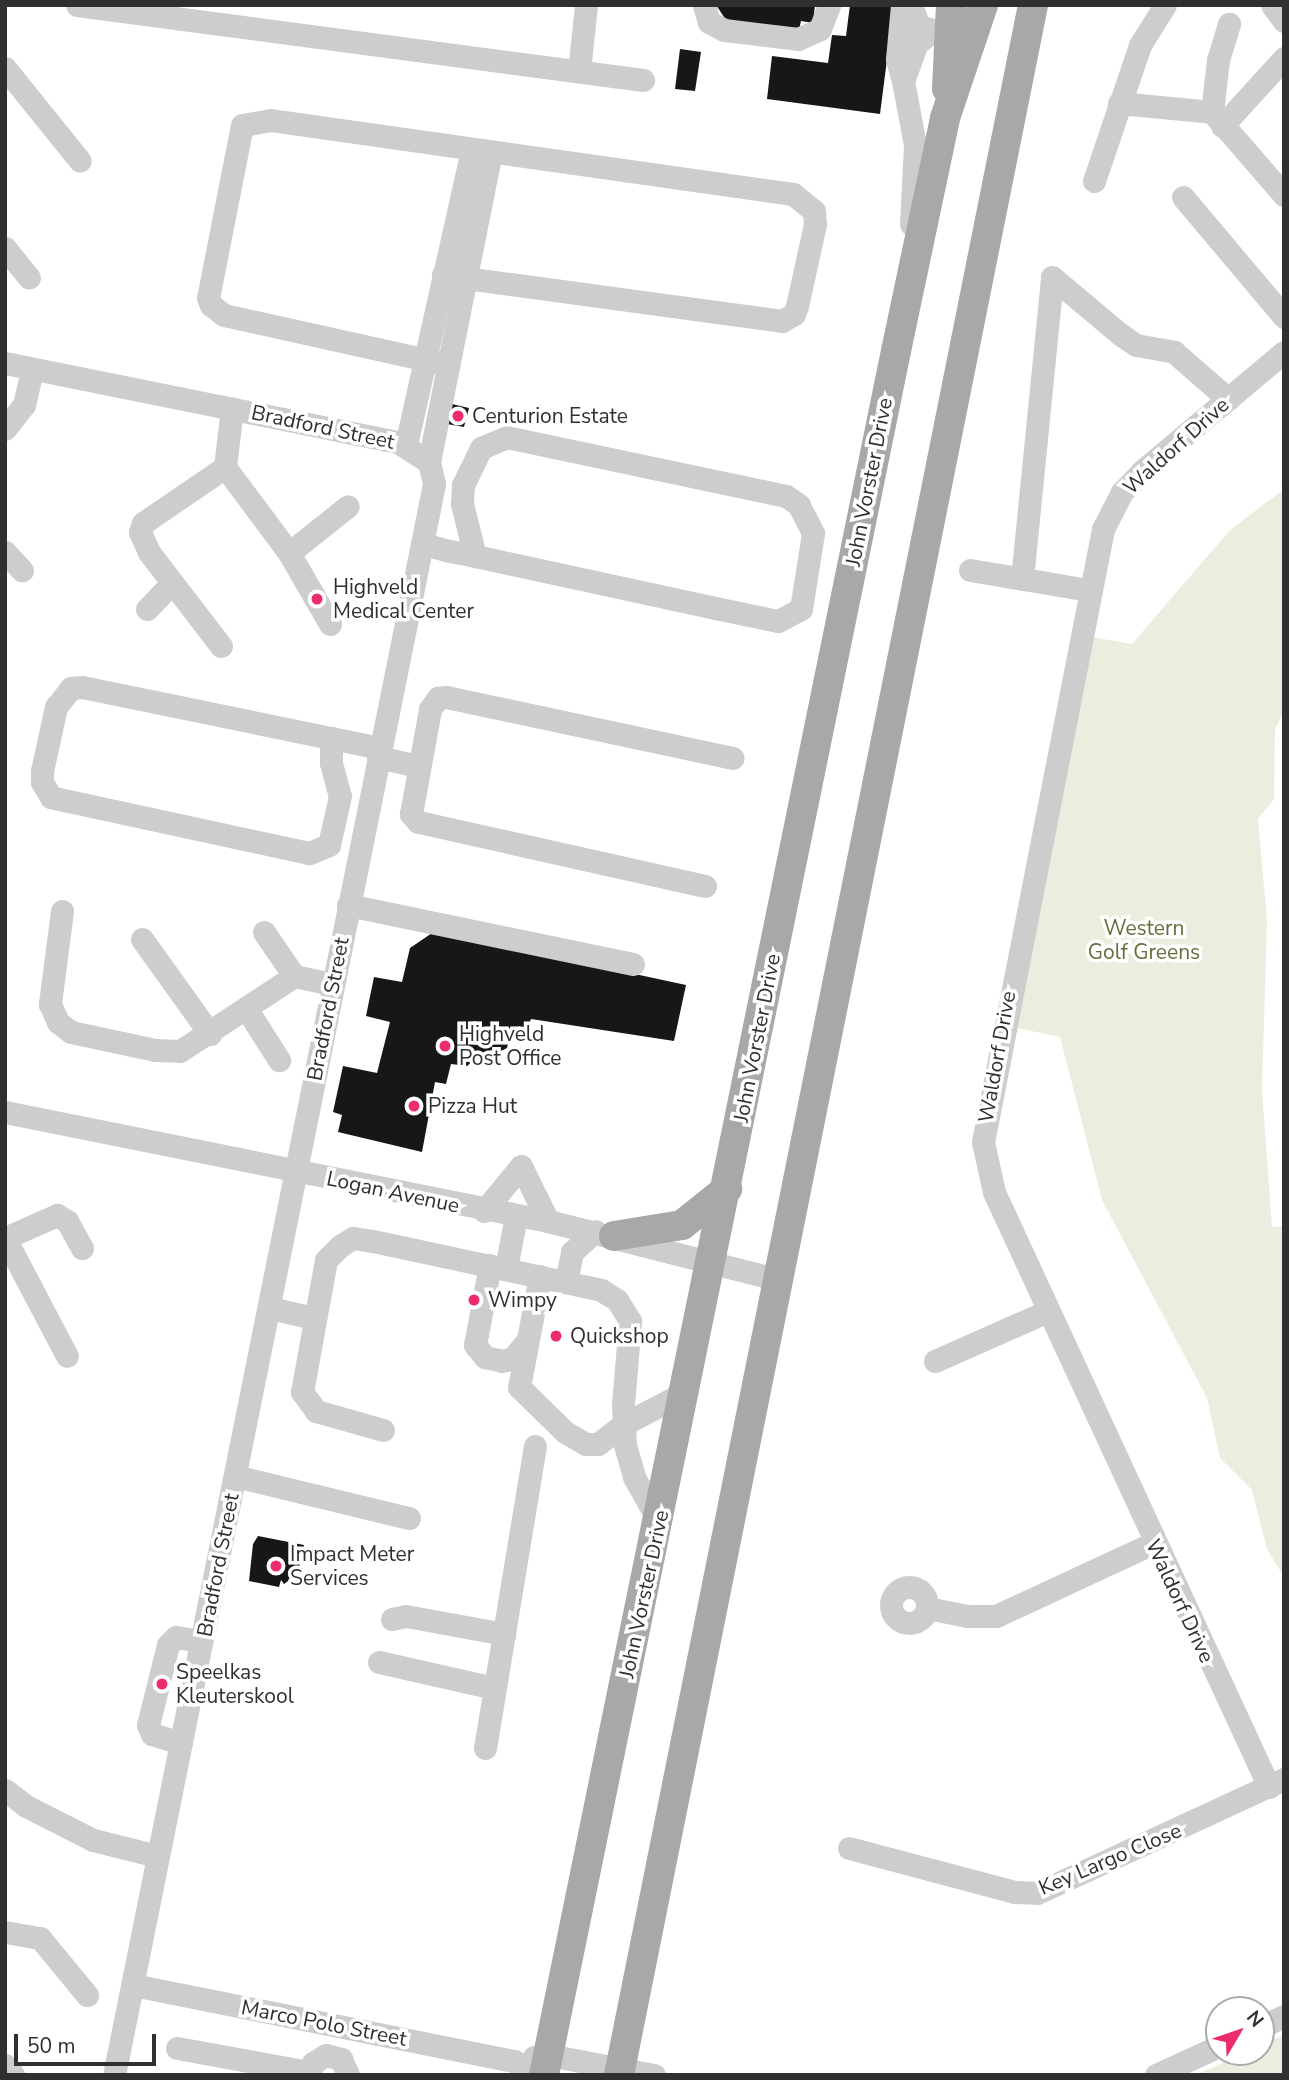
<!DOCTYPE html>
<style>
body{margin:0}
#map{position:relative;width:1289px;height:2080px;overflow:hidden;background:#fff;font-family:"Nunito Sans",sans-serif}
div>[style]{position:absolute}
[style*='--x']{left:calc(var(--x)*1px);top:calc(var(--y)*1px);width:calc(var(--w)*1px);rotate:calc(var(--a)*1deg)}
.green>*{inset:0;background:#ebeede}
.building>*{inset:0;background:#171717}
.minor>*{height:23px;margin:-11.5px;padding:0 11.5px;transform-origin:11.5px;border-radius:11.5px;background:#cdcdcd}
.minor>.ring{margin:-11.5px;padding:0;box-sizing:content-box;background:none;border:23px solid #cdcdcd;border-radius:50%}
.major>*{height:30px;margin:-15px;padding:0 15px;transform-origin:15px;border-radius:15px;background:#a8a8a8}
.dots>*{width:19px;height:19px;translate:-50% -50%;box-sizing:border-box;border:4px solid #fff;border-radius:50%}
span{translate:-50% -50%;white-space:nowrap;text-align:center;line-height:1.15;-webkit-text-stroke:7px #fff;paint-order:stroke}
.poi-label{font-size:21px;color:#303030}
.left{translate:0 -50%;text-align:left}
.street-label{font-size:21px;color:#303030}
.park-label{font-size:21px;color:#616f3b}
.frame{position:absolute;inset:0;border:7px solid #303030;pointer-events:none}
.north{position:absolute;left:1205px;top:1996px;width:70px;height:70px;box-sizing:border-box;background:#fff;border:2px solid #acacac;border-radius:50%;rotate:51deg;font-size:19px;font-weight:700;line-height:28px;text-align:center;color:#303030}
.north::after{content:'';display:block;margin:auto;width:24px;height:32px;background:#ed2c6f;clip-path:polygon(50% 0,100% 100%,50% 72%,0 100%)}
.scale{position:absolute;left:14px;top:2034px;width:142px;height:32px;box-sizing:border-box;border:4px solid #303030;border-top:0;padding-left:9px;font-size:21px;line-height:24px;white-space:nowrap;color:#303030;-webkit-text-stroke:5px #fff;paint-order:stroke}
</style>
<div id="map">
<div class="green">
<i style="clip-path:polygon(1284px 489px,1284px 711px,1275px 729px,1274px 799px,1258px 819px,1267px 920px,1262px 1090px,1272px 1227px,1284px 1226px,1284px 1577px,1267px 1549px,1252px 1490px,1220px 1458px,1207px 1398px,1102px 1200px,1060px 1037px,1003px 1025px,1080px 635px,1132px 644px,1230px 530px)"></i>
<i style="clip-path:polygon(1284px 2035px,1284px 2075px,1196px 2075px,1246px 2052px,1261px 2052px,1261px 2045px)"></i>
</div>
<div class="building">
<i style="clip-path:polygon(716px 5px,815px 5px,813px 23px,801px 21px,799px 30px,726px 20px)"></i>
<i style="clip-path:polygon(850px 5px,894px 5px,880px 114px,767px 99px,772px 56px,828px 63px,832px 35px,846px 36px)"></i>
<i style="clip-path:polygon(680px 49px,701px 52px,695px 91px,675px 89px)"></i>
<i style="clip-path:polygon(452px 404px,469px 408px,464px 427px,447px 424px)"></i>
<i style="clip-path:polygon(435px 931px,686px 985px,674px 1041px,531px 1019px,527px 1029px,518px 1028px,510px 1036px,507px 1048px,496px 1054px,484px 1052px,467px 1066px,451px 1064px,446px 1084px,435px 1082px,422px 1152px,338px 1132px,342px 1115px,333px 1112px,343px 1066px,377px 1073px,390px 1022px,366px 1016px,374px 977px,402px 982px,410px 948px)"></i>
<i style="clip-path:polygon(258px 1536px,304px 1545px,297px 1578px,289px 1574px,292px 1578px,284px 1584px,281px 1580px,279px 1587px,249px 1581px,253px 1544px)"></i>
</div>
<div class="minor">
<i style="--x:77;--y:5;--w:571;--a:7.55"></i>
<i style="--x:704;--y:5;--w:18;--a:74"></i>
<i style="--x:709;--y:22;--w:17;--a:28"></i>
<i style="--x:724;--y:30;--w:75;--a:6.9"></i>
<i style="--x:798;--y:39;--w:24;--a:-24"></i>
<i style="--x:820;--y:29;--w:26;--a:-69"></i>
<i style="--x:902;--y:5;--w:54;--a:95.3"></i>
<i style="--x:897;--y:59;--w:20;--a:75"></i>
<i style="--x:911;--y:5;--w:22;--a:69"></i>
<i style="--x:919;--y:26;--w:26;--a:16"></i>
<i style="--x:1272;--y:5;--w:20;--a:53"></i>
<i style="--x:5;--y:68;--w:119;--a:51.1"></i>
<i style="--x:579;--y:71;--w:66;--a:-83.9"></i>
<i style="--x:1119;--y:103;--w:93;--a:5.5"></i>
<i style="--x:1212;--y:112;--w:110;--a:49.1"></i>
<i style="--x:1212;--y:112;--w:52;--a:-83.4"></i>
<i style="--x:1218;--y:60;--w:38;--a:-73"></i>
<i style="--x:1222;--y:126;--w:92;--a:-47.6"></i>
<i style="--x:1094;--y:181;--w:144;--a:-71.3"></i>
<i style="--x:1140;--y:45;--w:47;--a:-58"></i>
<i style="--x:1183;--y:197;--w:157;--a:49.9"></i>
<i style="--x:911;--y:224;--w:79;--a:-87.1"></i>
<i style="--x:915;--y:145;--w:65;--a:-100.6"></i>
<i style="--x:903;--y:81;--w:40;--a:-69.8"></i>
<i style="--x:917;--y:43;--w:19;--a:-36"></i>
<i style="--x:5;--y:248;--w:38;--a:51"></i>
<i style="--x:443;--y:275;--w:342;--a:7.7"></i>
<i style="--x:782;--y:321;--w:14;--a:-30"></i>
<i style="--x:794;--y:314;--w:9;--a:-69"></i>
<i style="--x:797;--y:306;--w:84;--a:-77.6"></i>
<i style="--x:815;--y:224;--w:13;--a:-94"></i>
<i style="--x:814;--y:211;--w:27;--a:-141"></i>
<i style="--x:793;--y:194;--w:527;--a:-171.93"></i>
<i style="--x:271;--y:120;--w:29;--a:170"></i>
<i style="--x:242;--y:125;--w:176;--a:101.1"></i>
<i style="--x:208;--y:298;--w:8;--a:67"></i>
<i style="--x:211;--y:305;--w:16;--a:38"></i>
<i style="--x:224;--y:315;--w:230;--a:12.5"></i>
<i style="--x:1052;--y:277;--w:89;--a:40"></i>
<i style="--x:1120;--y:334;--w:19;--a:35"></i>
<i style="--x:1136;--y:345;--w:39;--a:10"></i>
<i style="--x:1174;--y:352;--w:72;--a:41"></i>
<i style="--x:5;--y:363;--w:401;--a:11.4"></i>
<i style="--x:398;--y:442;--w:37;--a:33"></i>
<i style="--x:429;--y:462;--w:23;--a:77"></i>
<i style="--x:434;--y:484;--w:1623;--a:101.37"></i>
<i style="--x:5;--y:429;--w:31;--a:-52"></i>
<i style="--x:24;--y:405;--w:37;--a:-77"></i>
<i style="--x:406;--y:445;--w:302;--a:-77.4"></i>
<i style="--x:429;--y:462;--w:316;--a:-78.7"></i>
<i style="--x:225;--y:467;--w:59;--a:-83.2"></i>
<i style="--x:423;--y:544;--w:28;--a:15"></i>
<i style="--x:450;--y:551;--w:25;--a:11"></i>
<i style="--x:475;--y:556;--w:246;--a:12.2"></i>
<i style="--x:715;--y:608;--w:64;--a:11.7"></i>
<i style="--x:778;--y:621;--w:26;--a:-28"></i>
<i style="--x:801;--y:609;--w:77;--a:-81"></i>
<i style="--x:813;--y:533;--w:31;--a:-117"></i>
<i style="--x:799;--y:505;--w:16;--a:-145"></i>
<i style="--x:786;--y:496;--w:285;--a:-168.1"></i>
<i style="--x:507;--y:437;--w:28;--a:157"></i>
<i style="--x:481;--y:448;--w:41;--a:115.9"></i>
<i style="--x:463;--y:485;--w:19;--a:93"></i>
<i style="--x:462;--y:504;--w:54;--a:76"></i>
<i style="--x:5;--y:552;--w:25;--a:47"></i>
<i style="--x:289;--y:553;--w:75;--a:-38.5"></i>
<i style="--x:970;--y:570;--w:120;--a:9.6"></i>
<i style="--x:1022;--y:579;--w:303;--a:-84.3"></i>
<i style="--x:147;--y:609;--w:36;--a:-46"></i>
<i style="--x:221;--y:646;--w:118;--a:-127.5"></i>
<i style="--x:149;--y:552;--w:22;--a:-114"></i>
<i style="--x:140;--y:532;--w:9;--a:-72"></i>
<i style="--x:143;--y:523;--w:99;--a:-34.3"></i>
<i style="--x:225;--y:467;--w:107;--a:53.3"></i>
<i style="--x:289;--y:553;--w:82;--a:60"></i>
<i style="--x:82;--y:687;--w:254;--a:11.6"></i>
<i style="--x:331;--y:738;--w:25;--a:90"></i>
<i style="--x:331;--y:763;--w:34;--a:75"></i>
<i style="--x:340;--y:796;--w:50;--a:102.7"></i>
<i style="--x:329;--y:845;--w:22;--a:158"></i>
<i style="--x:309;--y:853;--w:264;--a:-167.8"></i>
<i style="--x:51;--y:797;--w:17;--a:-121"></i>
<i style="--x:42;--y:782;--w:11;--a:-90"></i>
<i style="--x:42;--y:771;--w:66;--a:-77.7"></i>
<i style="--x:56;--y:707;--w:24;--a:-52"></i>
<i style="--x:71;--y:688;--w:11;--a:-5"></i>
<i style="--x:331;--y:738;--w:50;--a:11.5"></i>
<i style="--x:378;--y:757;--w:41;--a:12.7"></i>
<i style="--x:705;--y:886;--w:294;--a:-167.4"></i>
<i style="--x:418;--y:822;--w:11;--a:-131"></i>
<i style="--x:411;--y:814;--w:107;--a:-79.7"></i>
<i style="--x:430;--y:709;--w:14;--a:-54"></i>
<i style="--x:438;--y:698;--w:8;--a:-7"></i>
<i style="--x:446;--y:697;--w:293;--a:12"></i>
<i style="--x:348;--y:905;--w:291;--a:11.7"></i>
<i style="--x:62;--y:911;--w:94;--a:97.4"></i>
<i style="--x:50;--y:1004;--w:20;--a:66"></i>
<i style="--x:58;--y:1022;--w:16;--a:38"></i>
<i style="--x:71;--y:1032;--w:86;--a:12.1"></i>
<i style="--x:155;--y:1050;--w:25;--a:2"></i>
<i style="--x:180;--y:1051;--w:136;--a:-33.3"></i>
<i style="--x:294;--y:976;--w:40;--a:12"></i>
<i style="--x:264;--y:932;--w:53;--a:55.7"></i>
<i style="--x:142;--y:939;--w:117;--a:54.4"></i>
<i style="--x:246;--y:1008;--w:62;--a:57.6"></i>
<i style="--x:5;--y:1112;--w:554;--a:11.35"></i>
<i style="--x:548;--y:1221;--w:238;--a:14.3"></i>
<i style="--x:484;--y:1211;--w:58;--a:-50.6"></i>
<i style="--x:521;--y:1166;--w:61;--a:63.9"></i>
<i style="--x:5;--y:1238;--w:133;--a:62.3"></i>
<i style="--x:5;--y:1238;--w:57;--a:-23.9"></i>
<i style="--x:57;--y:1215;--w:12;--a:31"></i>
<i style="--x:67;--y:1221;--w:31;--a:61"></i>
<i style="--x:490;--y:1265;--w:81;--a:100.6"></i>
<i style="--x:475;--y:1345;--w:16;--a:50"></i>
<i style="--x:485;--y:1357;--w:17;--a:13"></i>
<i style="--x:502;--y:1361;--w:11;--a:-15"></i>
<i style="--x:513;--y:1358;--w:21;--a:-51"></i>
<i style="--x:506;--y:1268;--w:53;--a:-79.1"></i>
<i style="--x:540;--y:1276;--w:113;--a:100.7"></i>
<i style="--x:519;--y:1387;--w:64;--a:44.4"></i>
<i style="--x:565;--y:1432;--w:24;--a:30"></i>
<i style="--x:586;--y:1444;--w:12;--a:0"></i>
<i style="--x:598;--y:1444;--w:33;--a:-38"></i>
<i style="--x:624;--y:1424;--w:71;--a:-27.6"></i>
<i style="--x:566;--y:1281;--w:30;--a:-78"></i>
<i style="--x:572;--y:1252;--w:31;--a:-42"></i>
<i style="--x:270;--y:1308;--w:45;--a:12.8"></i>
<i style="--x:935;--y:1361;--w:124;--a:-23.9"></i>
<i style="--x:383;--y:1430;--w:70;--a:-164.2"></i>
<i style="--x:316;--y:1411;--w:24;--a:-126"></i>
<i style="--x:302;--y:1392;--w:134;--a:-79.7"></i>
<i style="--x:326;--y:1260;--w:20;--a:-45"></i>
<i style="--x:340;--y:1246;--w:15;--a:-32"></i>
<i style="--x:353;--y:1238;--w:20;--a:9"></i>
<i style="--x:373;--y:1241;--w:233;--a:12.1"></i>
<i style="--x:601;--y:1290;--w:19;--a:32"></i>
<i style="--x:617;--y:1300;--w:25;--a:58"></i>
<i style="--x:630;--y:1321;--w:84;--a:94.8"></i>
<i style="--x:623;--y:1405;--w:40;--a:87.1"></i>
<i style="--x:625;--y:1445;--w:33;--a:74"></i>
<i style="--x:634;--y:1477;--w:51;--a:60.9"></i>
<i style="--x:235;--y:1476;--w:179;--a:13.6"></i>
<i class="ring" style="left:891px;top:1587px;width:13px;height:13px"></i>
<i style="--x:927;--y:1608;--w:41;--a:11.3"></i>
<i style="--x:967;--y:1616;--w:29;--a:0"></i>
<i style="--x:996;--y:1616;--w:173;--a:-24.9"></i>
<i style="--x:392;--y:1619;--w:14;--a:-12"></i>
<i style="--x:406;--y:1616;--w:100;--a:10.4"></i>
<i style="--x:379;--y:1662;--w:118;--a:12.7"></i>
<i style="--x:181;--y:1743;--w:30;--a:-163"></i>
<i style="--x:152;--y:1734;--w:10;--a:-114"></i>
<i style="--x:148;--y:1725;--w:82;--a:-76"></i>
<i style="--x:168;--y:1645;--w:11;--a:-45"></i>
<i style="--x:176;--y:1637;--w:26;--a:9"></i>
<i style="--x:485;--y:1748;--w:306;--a:-80.6"></i>
<i style="--x:1269;--y:1787;--w:655;--a:-114.81"></i>
<i style="--x:994;--y:1192;--w:51;--a:-102.4"></i>
<i style="--x:983;--y:1142;--w:625;--a:-78.92"></i>
<i style="--x:1103;--y:529;--w:42;--a:-62.8"></i>
<i style="--x:1122;--y:492;--w:29;--a:-46"></i>
<i style="--x:1142;--y:471;--w:185;--a:-40"></i>
<i style="--x:5;--y:1790;--w:26;--a:37"></i>
<i style="--x:26;--y:1806;--w:75;--a:26.9"></i>
<i style="--x:93;--y:1840;--w:66;--a:14"></i>
<i style="--x:849;--y:1848;--w:171;--a:14.9"></i>
<i style="--x:1014;--y:1892;--w:23;--a:2"></i>
<i style="--x:1037;--y:1893;--w:272;--a:-24.8"></i>
<i style="--x:5;--y:1932;--w:36;--a:10"></i>
<i style="--x:40;--y:1938;--w:74;--a:50.5"></i>
<i style="--x:133;--y:1985;--w:389;--a:11.3"></i>
<i style="--x:514;--y:2061;--w:24;--a:35"></i>
<i style="--x:1261;--y:2027;--w:25;--a:-26"></i>
<i style="--x:177;--y:2048;--w:134;--a:10.3"></i>
<i style="--x:534;--y:2057;--w:14;--a:-8"></i>
<i style="--x:548;--y:2055;--w:108;--a:10.7"></i>
<i style="--x:5;--y:2065;--w:13;--a:51"></i>
<i style="--x:309;--y:2075;--w:13;--a:-72"></i>
<i style="--x:313;--y:2063;--w:15;--a:-32"></i>
<i style="--x:326;--y:2055;--w:16;--a:15"></i>
<i style="--x:341;--y:2059;--w:17;--a:66"></i>
<i style="--x:1156;--y:2075;--w:69;--a:-24.7"></i>
</div>
<div class="major">
<i style="--x:947;--y:89;--w:84;--a:-87.3"></i>
<i style="--x:614;--y:1236;--w:69;--a:-9.2"></i>
<i style="--x:682;--y:1225;--w:58;--a:-38.7"></i>
<i style="--x:544;--y:2075;--w:1760;--a:-78.46"></i>
<i style="--x:896;--y:351;--w:238;--a:-78.1"></i>
<i style="--x:945;--y:118;--w:119;--a:-71.4"></i>
<i style="--x:619;--y:2075;--w:2111;--a:-78.69"></i>
</div>
<div class="dots">
<i style="left:458px;top:416px;background:#ed2c6f"></i>
<i style="left:317px;top:599px;background:#ed2c6f"></i>
<i style="left:445px;top:1046px;background:#ed2c6f"></i>
<i style="left:414px;top:1106px;background:#ed2c6f"></i>
<i style="left:474px;top:1300px;background:#ed2c6f"></i>
<i style="left:556px;top:1336px;background:#ed2c6f"></i>
<i style="left:276px;top:1566px;background:#ed2c6f"></i>
<i style="left:162px;top:1684px;background:#ed2c6f"></i>
</div>
<div class="poi-label">
<span class="left" style="left:472px;top:416px">Centurion Estate</span>
<span class="left" style="left:333px;top:599px">Highveld<br>Medical Center</span>
<span class="left" style="left:459px;top:1046px">Highveld<br>Post Office</span>
<span class="left" style="left:428px;top:1106px">Pizza Hut</span>
<span class="left" style="left:488px;top:1300px">Wimpy</span>
<span class="left" style="left:570px;top:1336px">Quickshop</span>
<span class="left" style="left:290px;top:1566px">Impact Meter<br>Services</span>
<span class="left" style="left:176px;top:1684px">Speelkas<br>Kleuterskool</span>
</div>
<div class="street-label">
<span style="left:323px;top:427px;rotate:12deg">Bradford Street</span>
<span style="left:1176px;top:446px;rotate:-42deg">Waldorf Drive</span>
<span style="left:869px;top:482px;rotate:-79deg">John Vorster Drive</span>
<span style="left:328px;top:1009px;rotate:-79deg">Bradford Street</span>
<span style="left:757px;top:1038px;rotate:-79deg">John Vorster Drive</span>
<span style="left:997px;top:1057px;rotate:-80deg">Waldorf Drive</span>
<span style="left:393px;top:1192px;rotate:12deg">Logan Avenue</span>
<span style="left:218px;top:1565px;rotate:-79deg">Bradford Street</span>
<span style="left:644px;top:1594px;rotate:-78deg">John Vorster Drive</span>
<span style="left:1180px;top:1601px;rotate:65deg">Waldorf Drive</span>
<span style="left:1110px;top:1859px;rotate:-23deg">Key Largo Close</span>
<span style="left:324px;top:2023px;rotate:11deg">Marco Polo Street</span>
</div>
<div class="park-label">
<span style="left:1144px;top:940px">Western<br>Golf Greens</span>
</div>
<div class="frame"></div>
<div class="north">N</div>
<div class="scale">50 m</div>
</div>
